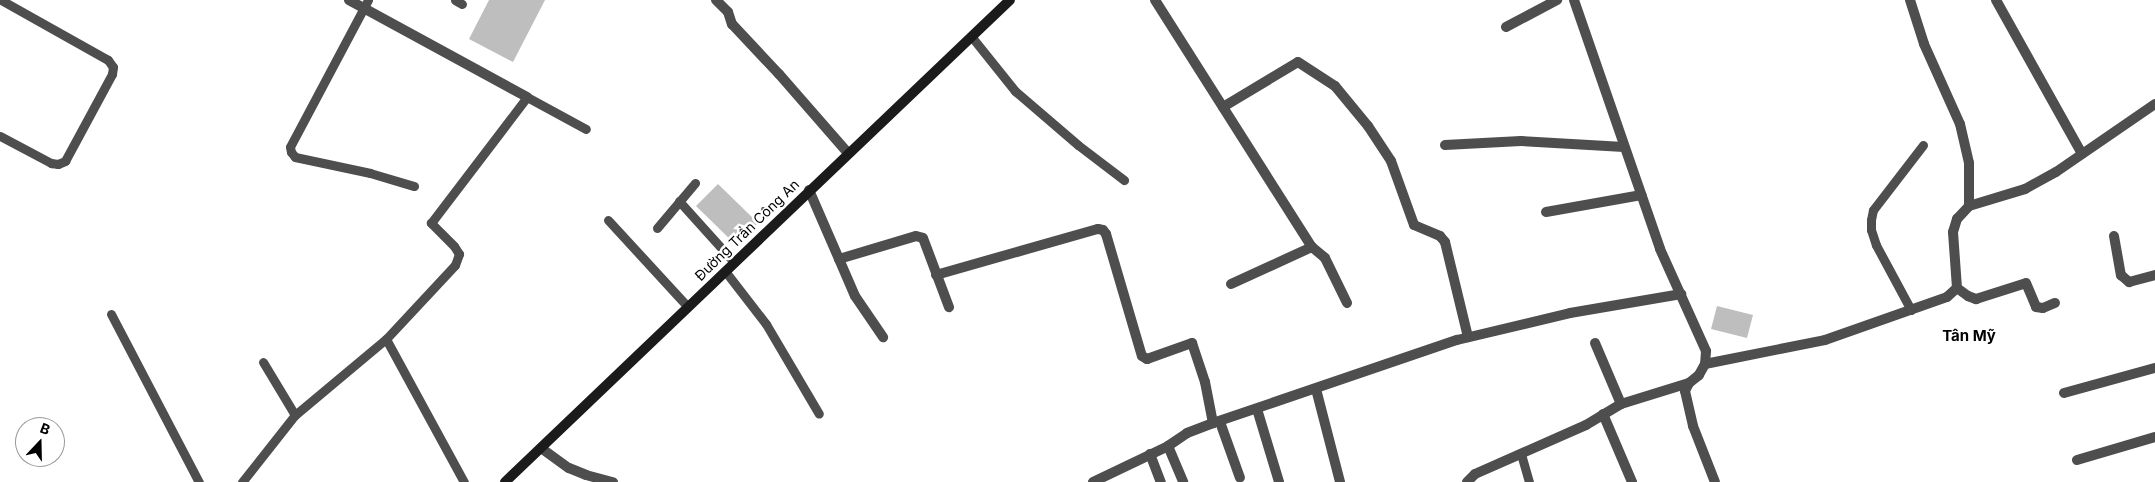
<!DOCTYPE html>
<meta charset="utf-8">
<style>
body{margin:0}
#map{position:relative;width:2155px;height:482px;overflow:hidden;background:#fff;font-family:Inter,sans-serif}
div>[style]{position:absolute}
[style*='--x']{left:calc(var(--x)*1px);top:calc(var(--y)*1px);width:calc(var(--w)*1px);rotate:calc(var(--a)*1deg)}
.building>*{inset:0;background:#bebebe}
.lane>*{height:9px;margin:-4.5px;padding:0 4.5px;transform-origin:4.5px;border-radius:4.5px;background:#4e4e4e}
.street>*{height:10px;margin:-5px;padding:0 5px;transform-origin:5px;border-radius:5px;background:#4e4e4e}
.secondary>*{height:10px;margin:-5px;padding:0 5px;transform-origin:5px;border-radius:5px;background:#1b1b1b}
span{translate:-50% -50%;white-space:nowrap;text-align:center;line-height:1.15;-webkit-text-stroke:5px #fff;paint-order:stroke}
.street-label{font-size:14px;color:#000}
.neighbourhood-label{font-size:15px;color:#000;font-weight:700}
.north{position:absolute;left:15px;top:417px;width:50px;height:50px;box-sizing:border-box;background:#fff;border:1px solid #999;border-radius:50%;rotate:21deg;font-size:14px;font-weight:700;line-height:20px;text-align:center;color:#000}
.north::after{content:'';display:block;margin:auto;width:18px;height:22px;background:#000;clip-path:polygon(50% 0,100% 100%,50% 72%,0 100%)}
</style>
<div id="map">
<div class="building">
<i style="clip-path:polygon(489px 0,545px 0,513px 62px,469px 39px)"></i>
<i style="clip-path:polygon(718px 184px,758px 223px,736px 245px,696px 206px)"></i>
<i style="clip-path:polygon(1717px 306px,1753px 315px,1747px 338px,1711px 329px)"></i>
</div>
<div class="lane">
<i style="--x:368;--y:0;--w:166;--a:118"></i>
<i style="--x:290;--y:147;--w:5;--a:79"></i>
<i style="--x:291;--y:152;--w:6;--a:51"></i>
<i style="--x:295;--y:157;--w:77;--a:12"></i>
<i style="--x:370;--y:173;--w:46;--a:16.5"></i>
<i style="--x:455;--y:0;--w:8;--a:30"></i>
<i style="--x:971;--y:36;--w:70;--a:51.3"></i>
<i style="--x:1015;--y:91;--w:83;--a:40.6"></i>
<i style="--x:1078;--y:145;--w:58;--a:37.3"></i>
<i style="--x:0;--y:136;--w:58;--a:27.9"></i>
<i style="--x:51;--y:163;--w:7;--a:8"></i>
<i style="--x:58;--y:164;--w:8;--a:-23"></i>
<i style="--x:65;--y:161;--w:99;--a:-61.6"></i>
<i style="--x:112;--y:74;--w:7;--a:-82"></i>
<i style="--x:113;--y:67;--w:9;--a:-126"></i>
<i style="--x:108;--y:60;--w:123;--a:-150.7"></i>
<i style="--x:679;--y:201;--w:82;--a:48"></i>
<i style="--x:608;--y:220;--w:117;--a:47.4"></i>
<i style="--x:657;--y:228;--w:59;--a:-49.8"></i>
<i style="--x:725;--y:271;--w:67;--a:52.3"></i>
<i style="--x:766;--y:324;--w:104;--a:59.5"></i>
<i style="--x:1911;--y:310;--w:74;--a:-118.3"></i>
<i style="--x:1876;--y:245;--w:16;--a:-108"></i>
<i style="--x:1871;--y:230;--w:10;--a:-90"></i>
<i style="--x:1871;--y:220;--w:10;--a:-79"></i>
<i style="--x:1873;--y:210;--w:82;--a:-52.4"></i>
<i style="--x:111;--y:314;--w:190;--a:62.4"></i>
<i style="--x:386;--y:339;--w:163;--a:61.4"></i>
<i style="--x:263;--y:362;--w:62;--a:58.9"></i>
<i style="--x:1521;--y:454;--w:29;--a:74"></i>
<i style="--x:242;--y:482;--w:85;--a:-51.7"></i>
<i style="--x:295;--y:415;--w:119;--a:-39.9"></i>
<i style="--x:386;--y:339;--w:101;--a:-47"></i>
<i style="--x:455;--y:265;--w:12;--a:-70"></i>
<i style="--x:459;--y:254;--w:9;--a:-122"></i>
<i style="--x:454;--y:246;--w:33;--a:-135"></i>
<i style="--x:431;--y:223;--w:158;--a:-52.7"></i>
<i style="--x:527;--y:97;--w:67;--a:28.5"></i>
</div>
<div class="street">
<i style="--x:349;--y:0;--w:203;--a:28.6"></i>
<i style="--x:716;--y:0;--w:17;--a:45"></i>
<i style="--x:728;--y:12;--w:13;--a:72"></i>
<i style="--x:732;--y:24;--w:69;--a:46.8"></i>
<i style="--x:779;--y:74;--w:105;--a:48.9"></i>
<i style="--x:1155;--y:0;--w:293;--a:57.6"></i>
<i style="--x:1312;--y:247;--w:17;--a:40"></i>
<i style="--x:1325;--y:258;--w:50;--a:63.9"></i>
<i style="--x:1574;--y:0;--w:263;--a:70.9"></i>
<i style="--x:1660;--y:249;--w:112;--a:65.7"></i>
<i style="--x:1706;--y:351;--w:13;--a:94"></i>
<i style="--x:1705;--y:364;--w:13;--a:119"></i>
<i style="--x:1699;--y:375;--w:13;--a:141"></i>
<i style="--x:1689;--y:383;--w:9;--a:117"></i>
<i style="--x:1685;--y:391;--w:36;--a:77"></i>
<i style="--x:1693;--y:426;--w:60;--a:68.6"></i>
<i style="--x:1910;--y:0;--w:46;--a:72.3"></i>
<i style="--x:1924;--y:44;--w:88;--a:65.8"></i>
<i style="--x:1960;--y:124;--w:40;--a:77"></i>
<i style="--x:1969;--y:163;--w:43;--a:90"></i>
<i style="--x:1996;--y:0;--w:176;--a:60.8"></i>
<i style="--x:1506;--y:27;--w:58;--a:-27.9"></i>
<i style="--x:1223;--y:107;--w:87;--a:-31"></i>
<i style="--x:1298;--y:62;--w:44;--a:33"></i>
<i style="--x:1335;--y:86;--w:52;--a:50.5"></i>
<i style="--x:1368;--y:126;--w:42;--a:56.7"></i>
<i style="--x:1391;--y:161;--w:68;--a:70.2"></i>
<i style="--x:1414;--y:225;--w:28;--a:23"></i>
<i style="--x:1440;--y:236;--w:8;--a:50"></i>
<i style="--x:1445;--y:242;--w:98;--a:76.4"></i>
<i style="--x:1445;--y:145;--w:76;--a:-3"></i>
<i style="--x:1521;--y:141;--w:103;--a:3.3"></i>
<i style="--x:809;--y:190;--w:75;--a:66.5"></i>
<i style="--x:839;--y:259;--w:80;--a:-16.6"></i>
<i style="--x:916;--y:236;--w:7;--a:16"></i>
<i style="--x:923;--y:238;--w:74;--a:69.4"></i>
<i style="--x:1546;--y:212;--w:97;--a:-10.1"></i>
<i style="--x:2114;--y:236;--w:40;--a:80"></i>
<i style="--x:2121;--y:275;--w:11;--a:41"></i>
<i style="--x:2129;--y:282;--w:27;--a:-15"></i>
<i style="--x:839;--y:259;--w:40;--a:66.6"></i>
<i style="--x:855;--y:296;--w:50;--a:55.7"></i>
<i style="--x:936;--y:275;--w:168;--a:-15.9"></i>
<i style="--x:1098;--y:229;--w:5;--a:11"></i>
<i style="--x:1103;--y:230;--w:5;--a:53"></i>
<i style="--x:1106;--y:234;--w:127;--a:73.6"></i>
<i style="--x:1142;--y:356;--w:6;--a:31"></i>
<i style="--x:1147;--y:359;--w:48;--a:-19.6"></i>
<i style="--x:1192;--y:343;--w:41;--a:71.6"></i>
<i style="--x:1205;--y:382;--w:42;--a:79"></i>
<i style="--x:1213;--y:423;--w:258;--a:-18.8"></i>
<i style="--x:1457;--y:340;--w:116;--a:-13.4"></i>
<i style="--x:1570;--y:313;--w:113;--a:-9.7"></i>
<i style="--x:1231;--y:284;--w:89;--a:-24.6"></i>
<i style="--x:1957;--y:288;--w:14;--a:36"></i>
<i style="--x:1968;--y:296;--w:9;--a:21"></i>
<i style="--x:1976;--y:299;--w:52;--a:-17.7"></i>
<i style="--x:2026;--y:283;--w:26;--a:67"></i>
<i style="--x:2036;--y:307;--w:7;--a:8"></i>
<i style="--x:2043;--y:308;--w:13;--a:-23"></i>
<i style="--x:1595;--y:343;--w:66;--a:66.9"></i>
<i style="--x:1705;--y:364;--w:122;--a:-11.3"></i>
<i style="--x:1825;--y:340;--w:129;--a:-19.4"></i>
<i style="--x:1947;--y:297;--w:13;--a:-42"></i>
<i style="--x:1957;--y:288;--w:56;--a:-94.1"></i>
<i style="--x:1953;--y:232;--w:14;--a:-73"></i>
<i style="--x:1957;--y:219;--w:18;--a:-47"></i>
<i style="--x:1969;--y:206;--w:59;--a:-16.9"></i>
<i style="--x:2025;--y:189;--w:35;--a:-29"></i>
<i style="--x:2056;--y:172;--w:120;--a:-34.5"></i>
<i style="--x:1316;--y:389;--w:96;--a:75.5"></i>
<i style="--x:2064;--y:393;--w:94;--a:-15.4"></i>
<i style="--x:1257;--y:409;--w:76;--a:73.2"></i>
<i style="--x:1603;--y:414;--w:74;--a:66.9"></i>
<i style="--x:1220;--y:422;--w:59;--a:70.3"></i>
<i style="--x:1168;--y:446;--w:39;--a:67"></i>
<i style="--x:541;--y:448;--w:34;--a:36"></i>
<i style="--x:569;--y:468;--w:18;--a:22"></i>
<i style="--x:586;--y:475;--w:28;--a:15"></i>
<i style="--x:1150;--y:454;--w:30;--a:69"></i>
<i style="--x:2077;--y:460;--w:81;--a:-16.4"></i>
<i style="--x:1093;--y:482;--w:83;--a:-25.6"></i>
<i style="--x:1168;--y:446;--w:23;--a:-34"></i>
<i style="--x:1187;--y:433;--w:28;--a:-21"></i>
<i style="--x:1467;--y:482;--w:11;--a:-45"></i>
<i style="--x:1475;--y:474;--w:121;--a:-23.8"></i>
<i style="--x:1586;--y:425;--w:41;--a:-31"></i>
<i style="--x:1621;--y:404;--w:71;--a:-17.2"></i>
</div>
<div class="secondary">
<i style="--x:505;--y:482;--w:698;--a:-43.67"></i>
</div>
<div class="street-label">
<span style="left:747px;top:230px;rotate:-44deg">Đường Trần Công An</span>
</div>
<div class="neighbourhood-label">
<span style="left:1969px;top:336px">Tân Mỹ</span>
</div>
<div class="north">B</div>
</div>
